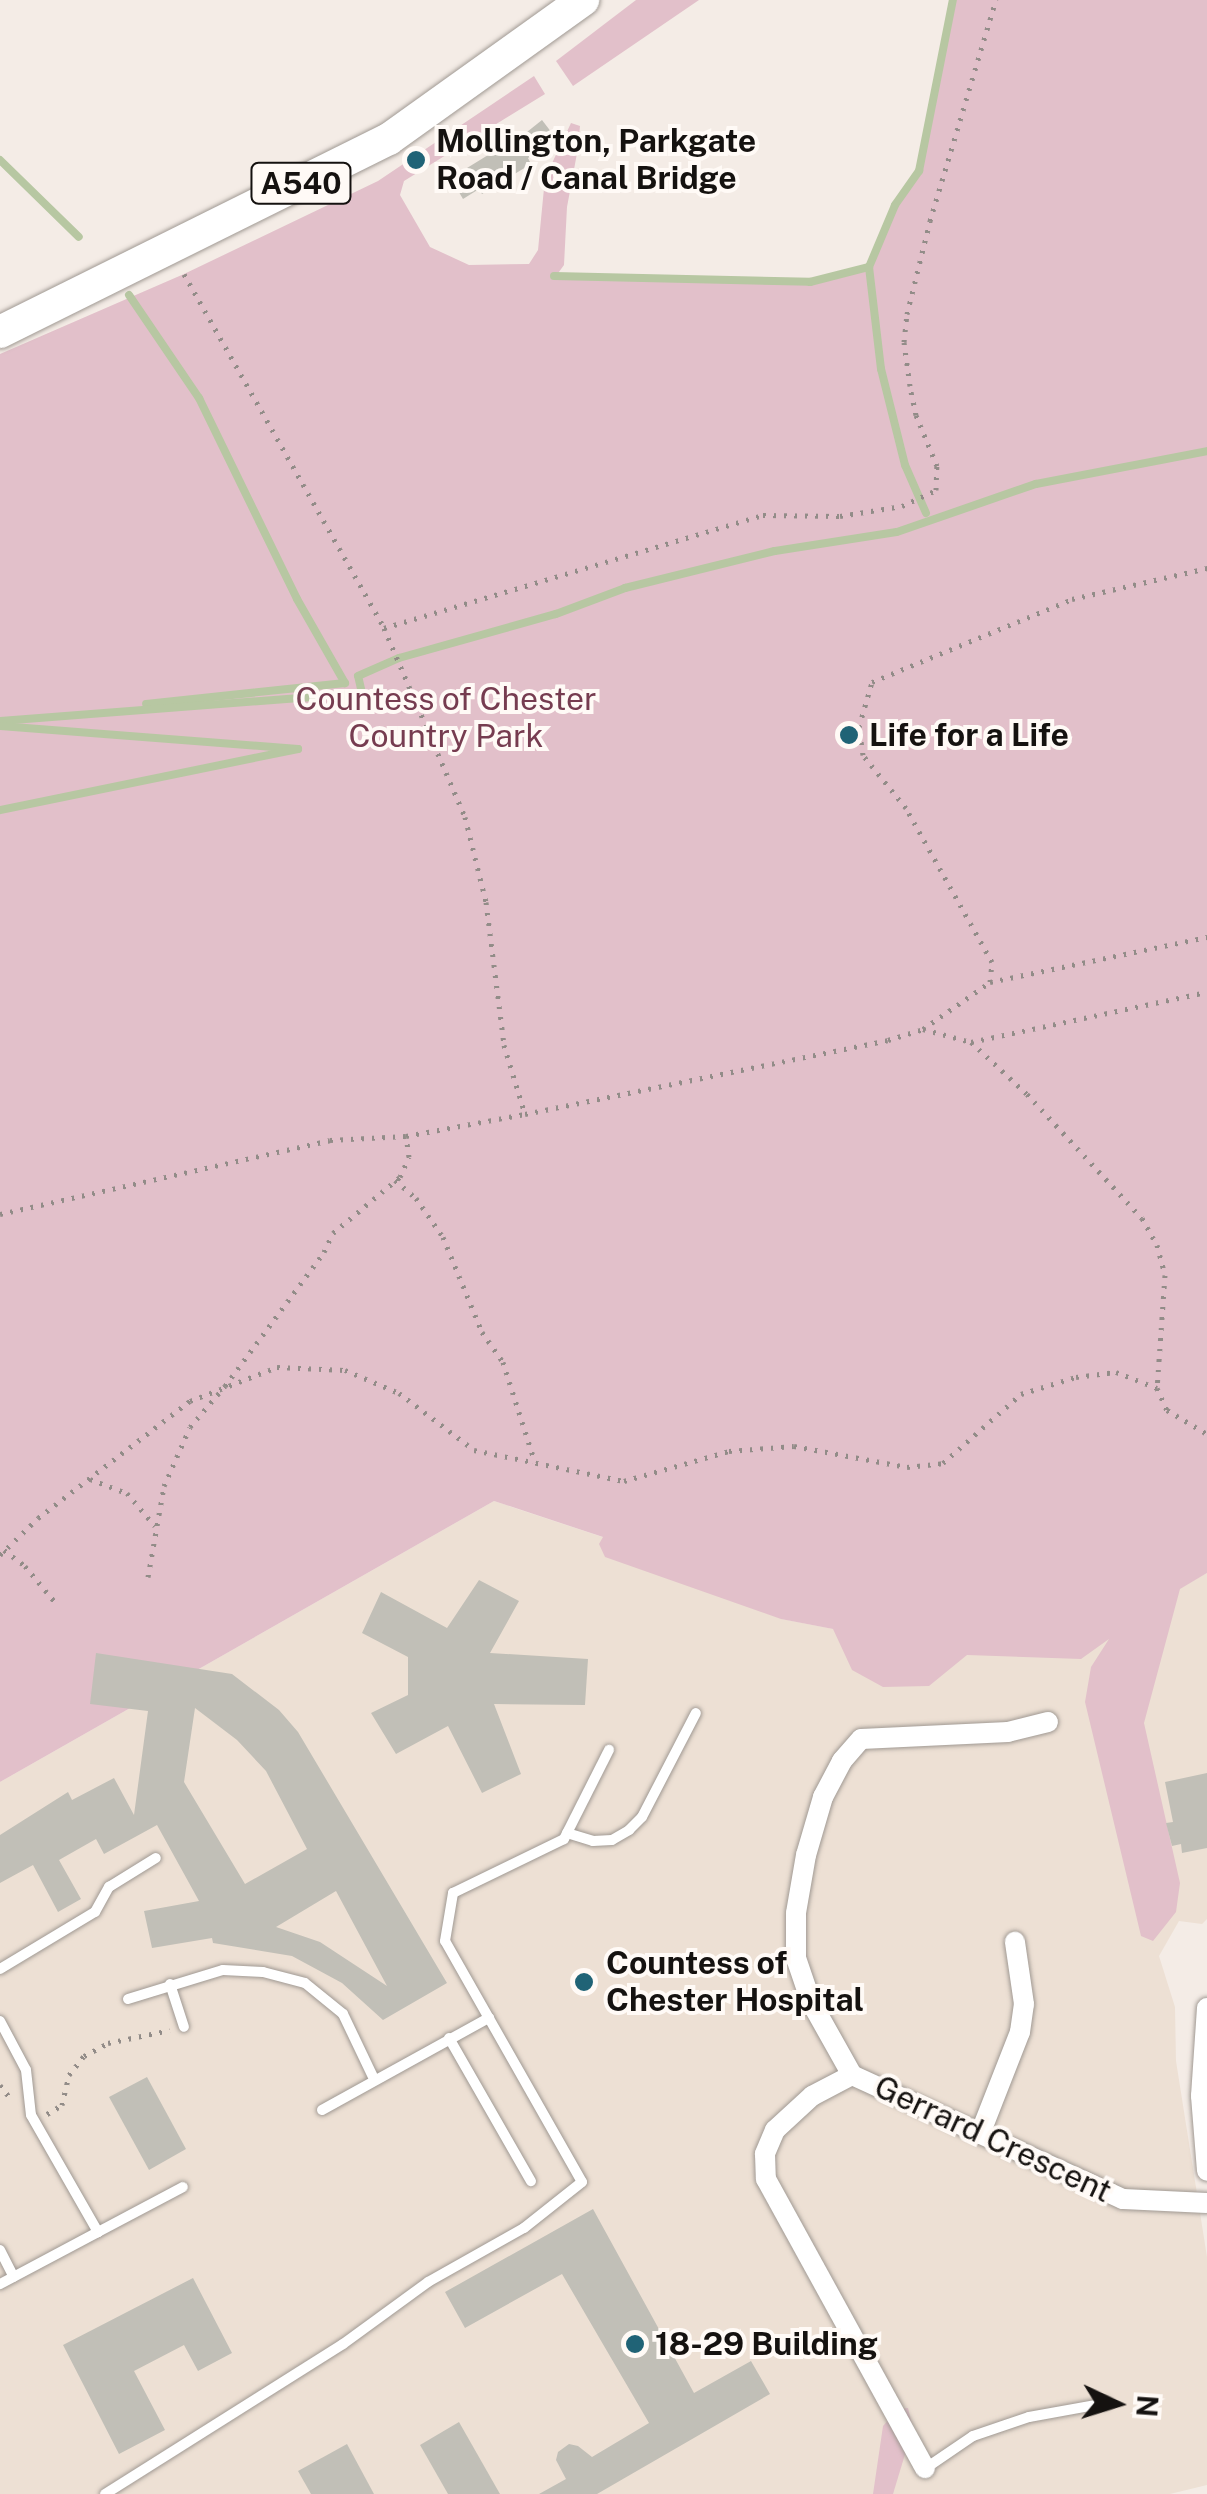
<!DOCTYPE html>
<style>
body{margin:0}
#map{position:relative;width:1207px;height:2494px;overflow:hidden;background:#f4ece6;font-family:"Public Sans",sans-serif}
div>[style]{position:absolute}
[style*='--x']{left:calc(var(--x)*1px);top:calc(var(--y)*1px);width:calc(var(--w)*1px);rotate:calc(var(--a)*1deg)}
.built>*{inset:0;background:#ede0d4}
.green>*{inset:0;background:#e2c0ca}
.stream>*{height:8px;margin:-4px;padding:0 4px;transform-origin:4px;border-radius:4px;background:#b7c7a2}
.building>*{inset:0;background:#c1bfb7}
.path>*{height:5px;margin-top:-2.5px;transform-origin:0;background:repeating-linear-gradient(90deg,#928c88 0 2.5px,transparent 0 10.5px)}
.roads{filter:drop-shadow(0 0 2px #a09993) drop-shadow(0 0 2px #a09993)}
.lane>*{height:10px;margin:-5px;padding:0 5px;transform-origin:5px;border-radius:5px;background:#fff}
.street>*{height:20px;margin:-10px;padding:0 10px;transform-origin:10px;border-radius:10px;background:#fff}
.primary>*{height:32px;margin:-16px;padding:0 16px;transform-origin:16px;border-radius:16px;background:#fff}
.dots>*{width:28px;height:28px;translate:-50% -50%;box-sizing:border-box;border:5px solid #fffaf6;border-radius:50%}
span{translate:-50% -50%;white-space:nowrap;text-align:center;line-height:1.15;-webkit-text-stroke:8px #fffaf6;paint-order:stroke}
.shield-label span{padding:2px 8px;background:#fffaf6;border:2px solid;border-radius:8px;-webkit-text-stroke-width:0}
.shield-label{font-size:30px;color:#151210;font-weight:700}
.poi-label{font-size:32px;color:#151210;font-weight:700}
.left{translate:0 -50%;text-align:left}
.park-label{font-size:32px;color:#763c50}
.street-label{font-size:32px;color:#151210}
.north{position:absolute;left:1067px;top:2354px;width:100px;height:100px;-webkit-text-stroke:8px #fffaf6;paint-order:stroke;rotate:94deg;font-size:28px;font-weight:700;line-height:40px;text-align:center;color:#151210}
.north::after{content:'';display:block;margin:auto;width:35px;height:45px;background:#151210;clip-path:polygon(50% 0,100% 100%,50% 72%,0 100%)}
</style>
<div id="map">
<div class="built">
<i style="clip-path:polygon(494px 1501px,792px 1600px,782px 1619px,967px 1655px,1168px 1595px,1207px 1573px,1207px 1919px,1202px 1924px,1179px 1921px,1159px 1956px,1175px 2007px,1176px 2061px,1207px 2257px,1207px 2485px,1170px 2494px,0 2494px,0 1782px)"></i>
</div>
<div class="green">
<i style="clip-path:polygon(636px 0,699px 0,573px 86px,556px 61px)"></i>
<i style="clip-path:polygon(953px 0,1207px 0,1207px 1573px,1180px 1589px,1144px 1723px,1180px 1883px,1176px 1912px,1153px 1941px,1141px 1936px,1085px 1702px,1091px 1667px,1109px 1639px,1081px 1659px,967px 1655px,929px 1686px,883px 1687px,852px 1670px,833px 1629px,781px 1619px,605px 1557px,599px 1544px,603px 1537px,494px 1501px,0 1782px,0 354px,184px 274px,378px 181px,534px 76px,545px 94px,404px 181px,400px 195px,430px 247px,469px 265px,529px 264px,538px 250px,545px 178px,571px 123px,580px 126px,578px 148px,567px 207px,564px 265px,556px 276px,810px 282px,868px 267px,895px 205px,919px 171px)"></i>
<i style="clip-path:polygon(908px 2408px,913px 2428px,893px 2494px,873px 2494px,883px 2426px,898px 2409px)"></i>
</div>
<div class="stream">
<i style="--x:0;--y:160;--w:110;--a:44.3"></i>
<i style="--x:554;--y:276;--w:256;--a:1.3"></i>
<i style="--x:810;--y:282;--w:61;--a:-14.3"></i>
<i style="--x:129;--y:295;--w:125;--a:55.8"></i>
<i style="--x:199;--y:398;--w:224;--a:64"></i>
<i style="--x:297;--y:599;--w:97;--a:60.3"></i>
<i style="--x:345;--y:683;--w:200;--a:174"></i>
<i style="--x:926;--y:513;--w:52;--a:-113.6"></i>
<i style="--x:905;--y:465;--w:99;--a:-104"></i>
<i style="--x:881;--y:369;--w:103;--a:-96.7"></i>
<i style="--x:869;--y:267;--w:67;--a:-67.2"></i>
<i style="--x:895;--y:205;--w:42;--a:-54.8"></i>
<i style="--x:919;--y:171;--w:174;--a:-78.8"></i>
<i style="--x:0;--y:721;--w:363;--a:-4.4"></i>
<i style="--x:362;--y:693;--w:17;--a:-103"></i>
<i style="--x:358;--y:676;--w:45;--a:-23.7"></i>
<i style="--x:399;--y:658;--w:163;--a:-15.7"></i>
<i style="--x:556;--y:614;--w:74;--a:-20.6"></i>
<i style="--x:625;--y:588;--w:154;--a:-13.9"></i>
<i style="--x:775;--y:551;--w:123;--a:-8.9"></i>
<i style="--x:897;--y:532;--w:147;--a:-19.1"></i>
<i style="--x:1036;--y:484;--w:174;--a:-10.9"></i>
<i style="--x:0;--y:726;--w:299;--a:4.4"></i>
<i style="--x:298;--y:749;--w:304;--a:168.4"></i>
</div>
<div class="building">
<i style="clip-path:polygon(542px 120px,555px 137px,528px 158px,531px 164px,482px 194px,479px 189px,463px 199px,453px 182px,469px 172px,467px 168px,493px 152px,489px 147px,513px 133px,517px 140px)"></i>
<i style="clip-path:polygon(479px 1580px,519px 1601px,490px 1653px,588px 1659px,585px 1705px,494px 1704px,521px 1774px,482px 1793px,448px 1726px,396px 1754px,371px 1713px,408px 1695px,408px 1657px,362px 1633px,381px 1592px,447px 1628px)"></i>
<i style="clip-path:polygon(evenodd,96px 1653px,232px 1674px,279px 1710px,298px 1732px,447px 1983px,383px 2020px,342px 1983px,292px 1956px,213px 1943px,212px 1938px,152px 1948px,144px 1911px,199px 1901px,157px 1825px,104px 1854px,96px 1839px,59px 1860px,81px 1899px,58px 1912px,33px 1865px,0 1883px,0 1835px,68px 1792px,72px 1800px,114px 1778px,134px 1815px,148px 1711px,90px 1704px,96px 1653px,195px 1708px,237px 1740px,266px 1771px,307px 1849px,245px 1884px,184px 1782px,195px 1708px,96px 1653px,336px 1891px,387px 1986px,320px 1942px,276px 1927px,336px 1891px)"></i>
<i style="clip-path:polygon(1207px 1773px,1207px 1848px,1182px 1853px,1181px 1844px,1172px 1846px,1166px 1823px,1173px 1822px,1165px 1782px)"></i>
<i style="clip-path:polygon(147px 2077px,186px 2149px,149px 2170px,109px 2097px)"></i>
<i style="clip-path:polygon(593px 2209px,694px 2393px,751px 2361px,770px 2394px,597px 2494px,539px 2494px,566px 2479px,556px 2460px,558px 2452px,569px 2444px,578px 2446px,592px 2457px,649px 2423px,562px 2274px,465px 2328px,445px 2292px)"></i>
<i style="clip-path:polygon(193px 2278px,232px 2353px,198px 2371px,184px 2345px,134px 2371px,165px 2430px,119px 2454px,63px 2345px)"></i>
<i style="clip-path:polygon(459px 2422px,500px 2494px,448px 2494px,420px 2445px)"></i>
<i style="clip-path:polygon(347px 2444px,374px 2494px,311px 2494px,298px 2471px)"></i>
</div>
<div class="path">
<i style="--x:184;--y:274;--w:407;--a:60.5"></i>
<i style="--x:384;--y:628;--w:206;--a:66.8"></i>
<i style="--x:465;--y:817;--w:88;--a:76.1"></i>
<i style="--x:486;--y:902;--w:144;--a:82.8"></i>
<i style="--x:504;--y:1045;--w:72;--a:73.1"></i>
<i style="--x:525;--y:1114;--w:370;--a:-11.5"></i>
<i style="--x:888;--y:1040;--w:37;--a:-17"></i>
<i style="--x:923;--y:1029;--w:82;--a:-35"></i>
<i style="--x:990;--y:982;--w:222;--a:-11.7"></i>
<i style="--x:384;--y:628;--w:395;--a:-16.6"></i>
<i style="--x:763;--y:515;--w:77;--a:0.7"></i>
<i style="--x:840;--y:516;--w:63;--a:-9.2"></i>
<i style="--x:902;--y:506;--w:38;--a:-25"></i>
<i style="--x:936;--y:490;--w:24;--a:-88"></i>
<i style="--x:937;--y:466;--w:55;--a:-112.4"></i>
<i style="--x:916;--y:415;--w:30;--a:-102"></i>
<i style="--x:910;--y:386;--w:44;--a:-97.8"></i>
<i style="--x:904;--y:342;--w:28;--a:-84"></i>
<i style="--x:907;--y:314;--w:96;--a:-76.1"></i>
<i style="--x:930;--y:221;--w:231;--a:-73.4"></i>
<i style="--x:990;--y:982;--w:20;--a:-84"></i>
<i style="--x:992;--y:962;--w:176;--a:-119.2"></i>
<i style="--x:906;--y:808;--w:68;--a:-129.1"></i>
<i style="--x:863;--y:755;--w:28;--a:-98"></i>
<i style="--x:859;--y:727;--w:47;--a:-73.9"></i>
<i style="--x:872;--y:682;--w:217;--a:-22.5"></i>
<i style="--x:1072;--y:599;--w:139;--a:-12.9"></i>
<i style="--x:923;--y:1029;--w:50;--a:15.2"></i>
<i style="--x:971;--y:1042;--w:241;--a:-12"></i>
<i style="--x:971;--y:1042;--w:76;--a:42.9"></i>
<i style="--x:1027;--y:1094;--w:169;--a:47.2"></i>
<i style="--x:1142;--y:1218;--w:31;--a:61"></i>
<i style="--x:1157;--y:1245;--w:31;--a:75"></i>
<i style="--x:1165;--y:1275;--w:113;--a:94"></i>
<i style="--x:1157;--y:1388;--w:24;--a:66"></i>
<i style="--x:1167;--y:1410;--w:47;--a:31"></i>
<i style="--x:395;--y:1180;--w:28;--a:41"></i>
<i style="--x:416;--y:1198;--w:47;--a:55.3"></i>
<i style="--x:443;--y:1237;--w:103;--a:67.7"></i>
<i style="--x:482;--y:1332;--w:37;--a:55"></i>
<i style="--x:503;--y:1362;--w:105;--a:72.3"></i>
<i style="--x:0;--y:1214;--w:338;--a:-12.6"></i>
<i style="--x:330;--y:1140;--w:76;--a:-3"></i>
<i style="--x:406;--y:1136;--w:121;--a:-10.5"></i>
<i style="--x:90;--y:1479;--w:40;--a:21"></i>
<i style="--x:127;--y:1493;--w:43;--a:49.7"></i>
<i style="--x:4;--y:1550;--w:26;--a:37"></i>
<i style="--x:25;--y:1566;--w:47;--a:50.2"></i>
<i style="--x:0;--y:1555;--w:53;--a:-44.2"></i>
<i style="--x:38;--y:1518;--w:192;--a:-37.6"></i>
<i style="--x:190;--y:1401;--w:93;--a:-21.3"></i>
<i style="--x:277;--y:1367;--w:68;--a:2.5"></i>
<i style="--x:345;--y:1370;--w:59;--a:23.1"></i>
<i style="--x:399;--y:1393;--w:94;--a:37.2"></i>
<i style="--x:474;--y:1450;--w:153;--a:11.7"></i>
<i style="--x:624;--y:1481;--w:109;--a:-15.9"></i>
<i style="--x:729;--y:1451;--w:65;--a:-4.4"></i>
<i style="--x:794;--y:1446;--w:115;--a:10.5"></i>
<i style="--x:907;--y:1467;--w:36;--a:-6"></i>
<i style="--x:943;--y:1463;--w:104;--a:-41.5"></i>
<i style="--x:1021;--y:1394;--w:58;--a:-17.2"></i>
<i style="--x:1076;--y:1377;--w:40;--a:-7.1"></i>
<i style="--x:1116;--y:1372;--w:44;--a:21.3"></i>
<i style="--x:148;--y:1577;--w:92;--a:-80"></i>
<i style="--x:164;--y:1486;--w:64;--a:-66.2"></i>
<i style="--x:190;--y:1427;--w:54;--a:-49.5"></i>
<i style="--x:225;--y:1386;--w:167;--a:-53.5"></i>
<i style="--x:324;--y:1252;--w:21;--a:-65"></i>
<i style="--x:333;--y:1233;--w:87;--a:-39.9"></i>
<i style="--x:400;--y:1177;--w:22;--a:-66"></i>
<i style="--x:409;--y:1157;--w:21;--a:-98"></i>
<i style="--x:0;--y:2085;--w:16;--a:52"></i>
<i style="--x:47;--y:2114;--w:17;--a:-31"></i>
<i style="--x:62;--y:2105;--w:31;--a:-77"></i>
<i style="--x:69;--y:2075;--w:24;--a:-52"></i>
<i style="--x:84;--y:2056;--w:27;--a:-28"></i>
<i style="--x:108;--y:2043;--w:63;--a:-11.8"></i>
</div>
<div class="roads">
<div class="lane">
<i style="--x:567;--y:1833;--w:27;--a:17"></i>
<i style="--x:593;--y:1841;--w:19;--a:-3"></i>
<i style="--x:612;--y:1840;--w:20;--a:-30"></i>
<i style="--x:629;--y:1830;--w:18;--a:-45"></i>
<i style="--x:642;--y:1817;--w:117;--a:-62.6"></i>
<i style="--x:0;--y:1969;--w:111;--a:-31"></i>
<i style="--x:95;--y:1912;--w:29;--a:-61"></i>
<i style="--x:109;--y:1887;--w:55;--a:-31.7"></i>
<i style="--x:170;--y:1984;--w:45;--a:72"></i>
<i style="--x:128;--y:1999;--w:99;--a:-17"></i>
<i style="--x:223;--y:1970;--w:40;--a:2.9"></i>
<i style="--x:263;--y:1972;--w:43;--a:14.7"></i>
<i style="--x:305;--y:1983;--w:49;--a:39.2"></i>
<i style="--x:343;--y:2014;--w:72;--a:64.5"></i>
<i style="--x:0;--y:2021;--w:55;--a:62"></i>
<i style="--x:26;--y:2070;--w:45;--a:83.7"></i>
<i style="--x:31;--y:2115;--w:135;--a:60.2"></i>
<i style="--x:98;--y:2232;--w:111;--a:152"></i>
<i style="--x:449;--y:2038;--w:165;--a:60.2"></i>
<i style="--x:322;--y:2110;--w:191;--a:-28.9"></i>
<i style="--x:98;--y:2232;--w:96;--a:-27.9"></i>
<i style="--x:0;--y:2250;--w:30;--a:63"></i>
<i style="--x:926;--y:2468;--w:57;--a:-34.2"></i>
<i style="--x:973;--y:2436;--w:59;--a:-18.7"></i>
<i style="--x:1029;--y:2417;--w:78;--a:-10.3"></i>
<i style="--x:105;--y:2494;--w:281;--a:-32.2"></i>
<i style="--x:343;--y:2344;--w:105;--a:-36.1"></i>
<i style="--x:428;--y:2282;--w:110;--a:-29.4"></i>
<i style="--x:524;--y:2228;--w:74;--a:-38.4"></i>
<i style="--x:582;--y:2182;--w:277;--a:-119.6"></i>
<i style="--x:445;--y:1941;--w:49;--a:-80.5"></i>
<i style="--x:453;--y:1893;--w:123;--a:-25.9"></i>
<i style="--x:564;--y:1839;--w:100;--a:-63.2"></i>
</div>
<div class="street">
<i style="--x:1048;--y:1722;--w:41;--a:166"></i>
<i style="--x:1008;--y:1732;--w:147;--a:177.3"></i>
<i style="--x:861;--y:1739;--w:29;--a:131"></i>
<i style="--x:842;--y:1761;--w:41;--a:117.8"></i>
<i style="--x:823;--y:1797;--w:60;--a:106.3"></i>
<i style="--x:806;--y:1855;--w:59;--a:99.8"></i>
<i style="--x:796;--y:1913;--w:45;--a:90"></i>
<i style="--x:796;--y:1958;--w:46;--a:71.2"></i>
<i style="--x:811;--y:2002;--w:84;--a:60.7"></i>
<i style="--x:852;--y:2075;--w:298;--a:24.6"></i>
<i style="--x:1123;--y:2199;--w:84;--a:2.7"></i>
<i style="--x:1207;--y:2008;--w:88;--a:93.9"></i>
<i style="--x:1201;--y:2096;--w:75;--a:85.4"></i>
<i style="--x:852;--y:2075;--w:45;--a:152.3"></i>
<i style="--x:812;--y:2096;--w:50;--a:137.4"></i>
<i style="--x:775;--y:2130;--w:26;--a:113"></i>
<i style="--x:765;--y:2154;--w:25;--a:88"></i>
<i style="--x:766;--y:2179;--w:330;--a:61.2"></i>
<i style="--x:980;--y:2134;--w:110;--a:-68.6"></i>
<i style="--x:1020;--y:2032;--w:28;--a:-82"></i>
<i style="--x:1024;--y:2004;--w:63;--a:-98.3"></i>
</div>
<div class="primary">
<i style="--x:0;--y:332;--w:434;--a:-26.4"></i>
<i style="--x:389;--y:139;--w:239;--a:-35.6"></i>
</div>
</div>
<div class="dots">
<i style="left:416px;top:160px;background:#206376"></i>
<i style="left:849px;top:735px;background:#206376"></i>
<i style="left:584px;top:1982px;background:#206376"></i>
<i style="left:635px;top:2344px;background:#206376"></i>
</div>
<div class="shield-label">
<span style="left:301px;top:183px">A540</span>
</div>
<div class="poi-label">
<span class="left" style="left:436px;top:160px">Mollington, Parkgate<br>Road / Canal Bridge</span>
<span class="left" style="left:869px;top:735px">Life for a Life</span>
<span class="left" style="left:606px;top:1982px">Countess of<br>Chester Hospital</span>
<span class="left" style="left:655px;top:2344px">18-29 Building</span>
</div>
<div class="park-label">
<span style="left:446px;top:718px">Countess of Chester<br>Country Park</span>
</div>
<div class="street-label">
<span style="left:993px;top:2139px;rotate:25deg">Gerrard Crescent</span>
</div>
<div class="north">N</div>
</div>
